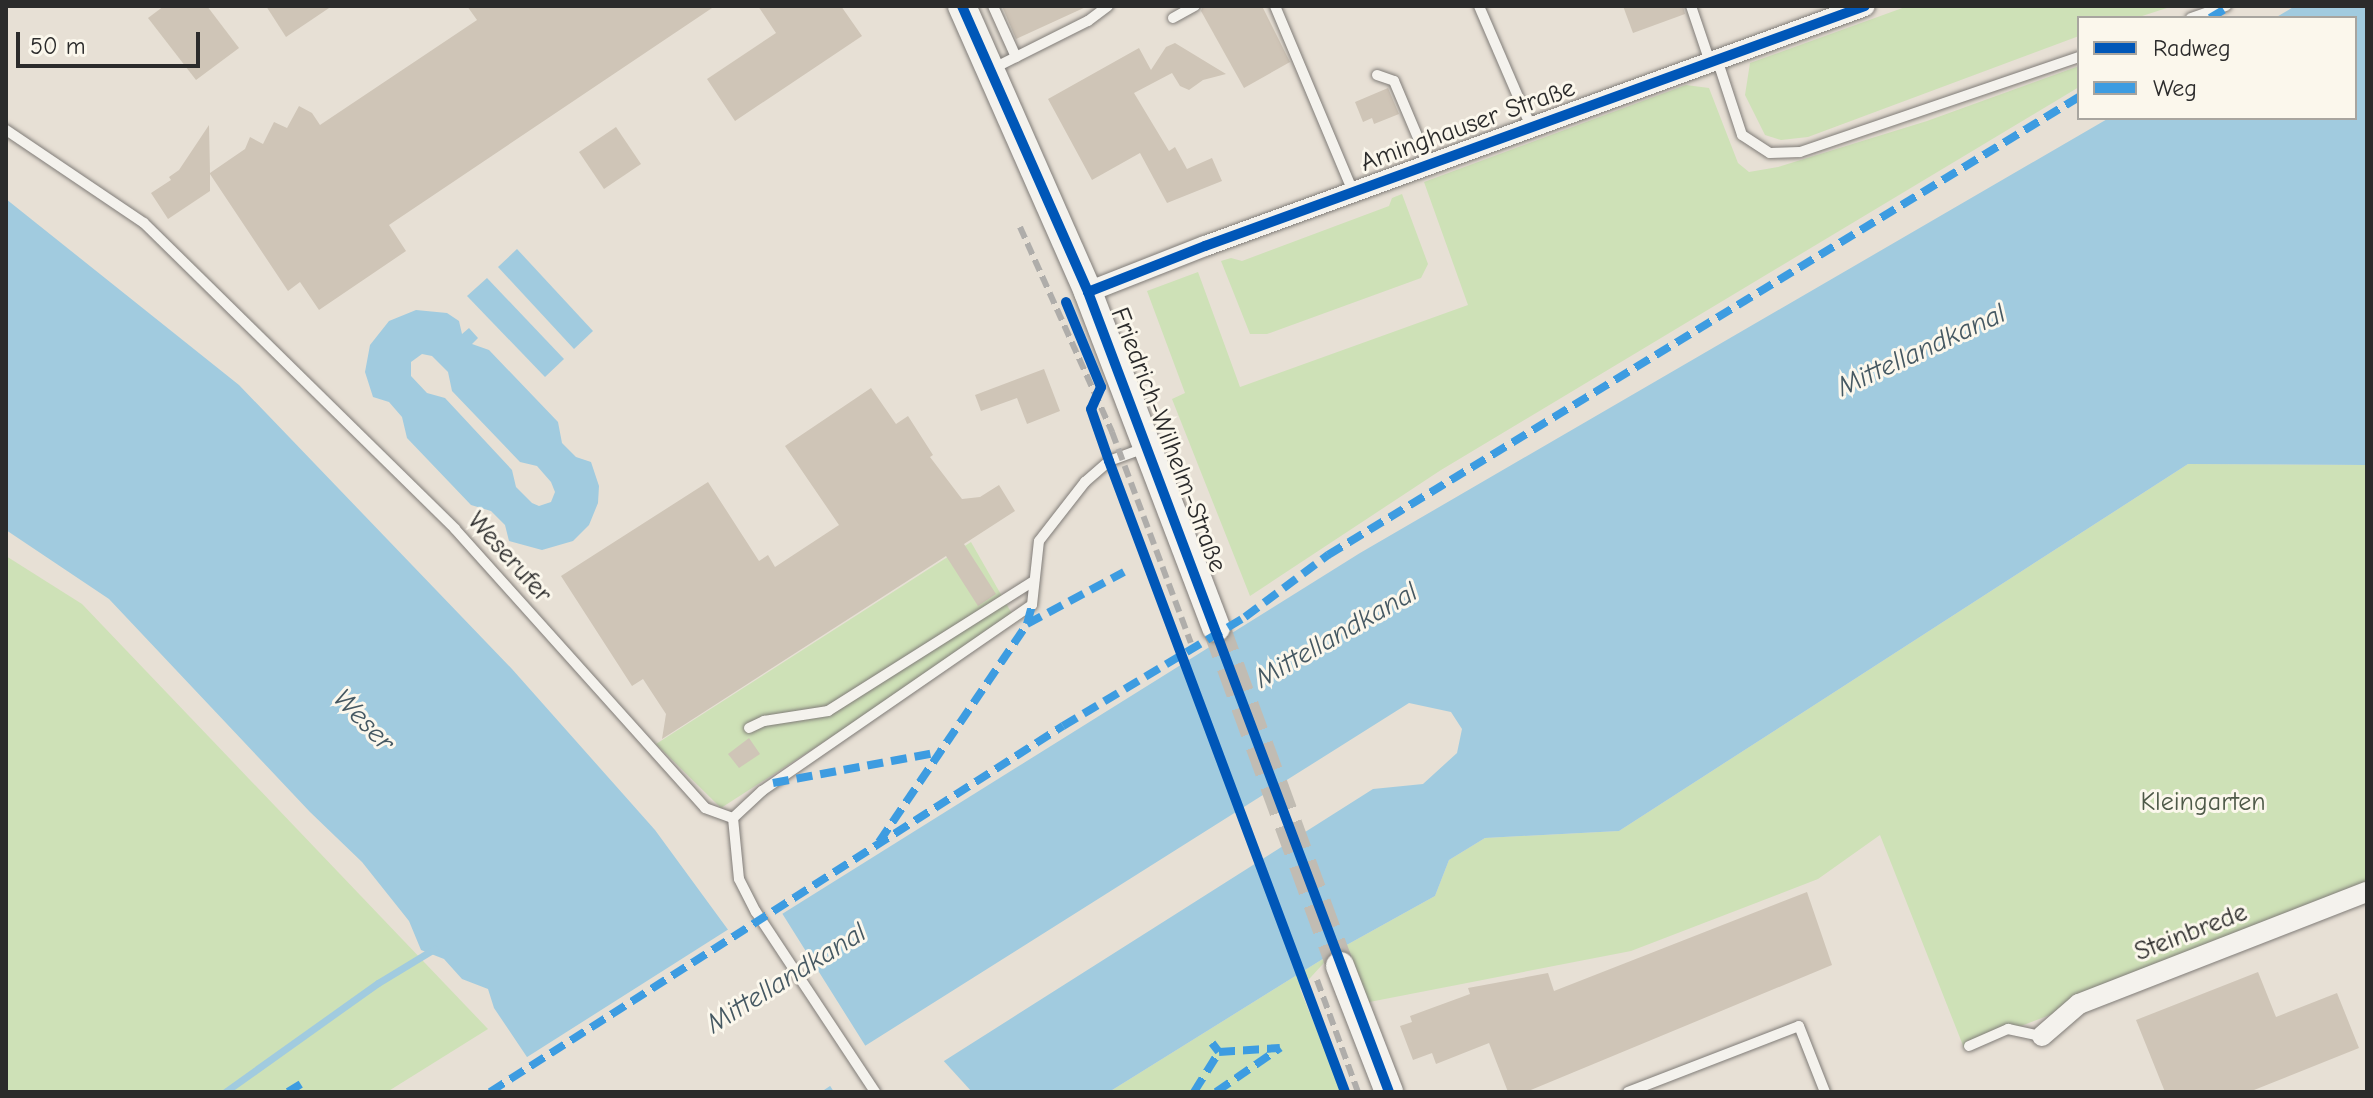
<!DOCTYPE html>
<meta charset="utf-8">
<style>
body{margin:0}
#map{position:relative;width:2373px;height:1098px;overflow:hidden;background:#e7e0d5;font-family:"Comic Neue",sans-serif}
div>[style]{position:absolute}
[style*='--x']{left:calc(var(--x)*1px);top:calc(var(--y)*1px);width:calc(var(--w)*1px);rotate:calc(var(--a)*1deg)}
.green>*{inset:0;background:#cee1b7}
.water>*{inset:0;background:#a1cbdf}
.pier>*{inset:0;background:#e7e0d5}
.stream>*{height:7px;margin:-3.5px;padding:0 3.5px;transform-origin:3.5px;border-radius:3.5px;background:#a1cbdf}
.building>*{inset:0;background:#cfc5b7}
.secondary-tunnel>*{height:28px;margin-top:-14px;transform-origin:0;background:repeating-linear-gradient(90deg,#c1bcb3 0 28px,transparent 0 42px)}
.roads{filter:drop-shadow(0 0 2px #807c78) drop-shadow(0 0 2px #807c78)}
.lane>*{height:10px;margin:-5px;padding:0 5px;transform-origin:5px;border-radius:5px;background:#f4f2ed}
.street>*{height:20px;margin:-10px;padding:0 10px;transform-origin:10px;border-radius:10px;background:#f4f2ed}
.secondary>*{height:28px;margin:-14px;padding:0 14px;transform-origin:14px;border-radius:14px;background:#f4f2ed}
.rail>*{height:6px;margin-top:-3px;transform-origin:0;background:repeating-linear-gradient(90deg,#afadaa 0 12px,transparent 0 18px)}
.quiet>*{height:8px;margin-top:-4px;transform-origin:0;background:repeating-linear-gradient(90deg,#3d9ce1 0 16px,transparent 0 24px)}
.cycleway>*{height:10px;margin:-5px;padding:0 5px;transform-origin:5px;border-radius:5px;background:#0057b8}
span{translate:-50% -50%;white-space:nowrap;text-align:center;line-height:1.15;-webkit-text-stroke:6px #fbf7ec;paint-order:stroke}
.street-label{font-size:26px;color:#2b2b2b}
.park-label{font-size:26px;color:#4e5948}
.water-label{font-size:28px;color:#455862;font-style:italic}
.frame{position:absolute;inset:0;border:8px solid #2b2b2b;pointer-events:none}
.legend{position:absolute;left:2077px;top:16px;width:280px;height:104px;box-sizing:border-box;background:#fbf7ec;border:2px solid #a8a59f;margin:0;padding:10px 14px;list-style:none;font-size:24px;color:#2b2b2b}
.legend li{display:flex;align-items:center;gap:16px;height:40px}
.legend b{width:40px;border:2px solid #a8a59f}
.scale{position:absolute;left:16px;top:32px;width:184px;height:36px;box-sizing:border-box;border:4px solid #2b2b2b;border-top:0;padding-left:10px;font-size:24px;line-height:28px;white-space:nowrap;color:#2b2b2b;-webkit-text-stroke:6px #fbf7ec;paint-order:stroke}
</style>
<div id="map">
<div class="green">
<i style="clip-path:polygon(1908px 6px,2173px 6px,2136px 18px,2079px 18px,2079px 36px,1808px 137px,1781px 140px,1765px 135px,1745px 95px,1750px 63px)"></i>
<i style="clip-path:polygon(2079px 66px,2079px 87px,1441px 470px,1250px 596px,1172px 399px,1185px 393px,1147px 291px,1198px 272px,1240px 387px,1468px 305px,1424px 182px,1686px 85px,1709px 88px,1738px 163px,1749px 172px,1778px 167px,1927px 121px)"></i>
<i style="clip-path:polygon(1402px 194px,1428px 264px,1421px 278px,1267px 334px,1250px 334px,1221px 261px,1231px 258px,1242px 261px,1389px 206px,1392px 198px)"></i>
<i style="clip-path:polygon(2188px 464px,2367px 465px,2367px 893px,1964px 1048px,1880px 835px,1818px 879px,1631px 951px,1354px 1005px,1333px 953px,1300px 989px,1342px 1092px,1109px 1092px,1334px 952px,1435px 896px,1449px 860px,1485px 838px,1619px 831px)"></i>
<i style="clip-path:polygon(971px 542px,1015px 619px,721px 808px,656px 744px)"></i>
<i style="clip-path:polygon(6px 556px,82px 604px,488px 1029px,387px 1092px,6px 1092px)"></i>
</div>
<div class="water">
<i style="clip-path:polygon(2295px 6px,2367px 6px,2367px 465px,2188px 464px,1619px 831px,1485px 838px,1449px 860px,1435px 896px,1334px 952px,1109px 1092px,912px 1092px,944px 1061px,1373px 789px,1423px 784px,1457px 753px,1462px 729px,1451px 712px,1409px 703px,822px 1073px,834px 1092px,499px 1092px,535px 1069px,494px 1008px,488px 989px,462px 979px,444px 959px,421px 950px,409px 921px,362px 862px,310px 812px,109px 599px,6px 530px,6px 199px,239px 385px,512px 669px,655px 830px,737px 942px,1360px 553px,2109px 118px,2355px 118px,2355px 18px,2275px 18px)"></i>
<i style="clip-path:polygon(517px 249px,593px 331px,574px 349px,498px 267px)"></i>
<i style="clip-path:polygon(487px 278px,564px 359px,545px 377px,467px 296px)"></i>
<i style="clip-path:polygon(evenodd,416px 310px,447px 313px,459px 321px,462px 334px,469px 328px,478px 338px,472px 344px,489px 350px,558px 422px,562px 443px,576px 457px,591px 462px,599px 486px,598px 503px,589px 525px,573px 541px,542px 550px,509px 541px,505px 525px,491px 511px,471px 505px,407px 438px,402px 417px,389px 402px,373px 397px,365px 372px,370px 345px,389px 321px,416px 310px,422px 354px,432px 356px,448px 372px,452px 391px,520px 462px,537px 466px,551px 482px,555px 492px,551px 502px,539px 506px,532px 503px,516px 487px,512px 470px,445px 398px,427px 393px,411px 376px,411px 362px,422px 354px)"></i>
</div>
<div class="pier">
<i style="clip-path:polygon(780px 910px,868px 1050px,828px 1075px,833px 1084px,821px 1092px,495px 1092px,529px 1068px,524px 1059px,732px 927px,738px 936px)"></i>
<i style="clip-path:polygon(941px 1058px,972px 1092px,908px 1092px,910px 1089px)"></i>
</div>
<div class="stream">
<i style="--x:225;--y:1092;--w:188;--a:-35.5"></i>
<i style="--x:378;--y:983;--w:66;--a:-31.3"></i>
</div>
<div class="building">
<i style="clip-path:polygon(164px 6px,207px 6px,239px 48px,196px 80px,148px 18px)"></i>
<i style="clip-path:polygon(266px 6px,332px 6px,286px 37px)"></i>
<i style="clip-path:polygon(467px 6px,715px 6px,389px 225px,406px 251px,319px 310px,300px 282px,288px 291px,210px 174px,210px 191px,168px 219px,151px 193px,171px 180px,169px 177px,179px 170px,209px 125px,210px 173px,245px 149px,250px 137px,263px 144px,274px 122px,287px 128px,299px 106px,312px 113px,320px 125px,477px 20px)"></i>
<i style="clip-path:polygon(758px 6px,841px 6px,862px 36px,735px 121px,707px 79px,776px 33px)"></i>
<i style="clip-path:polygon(1002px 6px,1088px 6px,1016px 39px)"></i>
<i style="clip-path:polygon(1203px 6px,1262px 6px,1290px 62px,1244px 88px,1201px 11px)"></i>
<i style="clip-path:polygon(1623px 6px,1683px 6px,1685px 14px,1633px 33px)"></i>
<i style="clip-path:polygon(1175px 43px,1226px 74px,1203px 80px,1189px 90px,1180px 86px,1172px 73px,1134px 93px,1169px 151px,1175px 147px,1187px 169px,1212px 158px,1222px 181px,1167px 203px,1140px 153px,1092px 180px,1048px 99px,1139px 48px,1151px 70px,1166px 47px)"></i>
<i style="clip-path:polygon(1388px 88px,1399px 114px,1374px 124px,1372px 118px,1363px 122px,1355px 102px)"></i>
<i style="clip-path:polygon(616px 127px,641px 164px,604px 189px,579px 152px)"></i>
<i style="clip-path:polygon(1044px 369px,1060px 411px,1027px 424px,1017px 398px,981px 411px,975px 395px)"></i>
<i style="clip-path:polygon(871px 388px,896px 424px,908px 416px,933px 455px,930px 457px,962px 499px,980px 497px,999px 485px,1015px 511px,964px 544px,996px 594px,978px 606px,946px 556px,662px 739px,666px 714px,643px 679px,632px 686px,561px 576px,708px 482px,759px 561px,768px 555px,775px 567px,839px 525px,785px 446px)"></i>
<i style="clip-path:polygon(749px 738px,760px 754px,739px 768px,728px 754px)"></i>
<i style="clip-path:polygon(1807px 892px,1832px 965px,1526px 1092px,1508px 1092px,1489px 1043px,1436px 1064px,1432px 1053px,1413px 1060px,1400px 1026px,1412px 1022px,1410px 1016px,1470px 994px,1468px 988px,1548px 973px,1554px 991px)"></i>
<i style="clip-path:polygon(2258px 972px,2276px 1017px,2337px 993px,2359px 1048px,2249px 1092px,2165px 1092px,2136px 1020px)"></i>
</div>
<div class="secondary-tunnel">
<i style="--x:1216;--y:627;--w:361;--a:69.9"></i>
</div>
<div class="roads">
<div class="lane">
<i style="--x:993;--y:6;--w:56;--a:65.7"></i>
<i style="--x:1275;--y:6;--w:202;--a:67.2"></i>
<i style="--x:1479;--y:6;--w:132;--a:66.7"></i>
<i style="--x:1691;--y:6;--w:59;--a:71.3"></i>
<i style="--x:1173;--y:18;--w:25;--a:-29"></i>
<i style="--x:2191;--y:18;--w:37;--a:-19"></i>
<i style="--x:1717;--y:59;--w:80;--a:71.8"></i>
<i style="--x:1742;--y:135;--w:33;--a:33"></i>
<i style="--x:1770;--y:153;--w:30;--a:-2"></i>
<i style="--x:1800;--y:152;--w:295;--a:-18.8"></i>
<i style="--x:992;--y:69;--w:107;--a:-26.6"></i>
<i style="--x:1088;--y:21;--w:25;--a:-37"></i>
<i style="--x:1377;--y:75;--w:18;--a:19"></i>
<i style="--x:1394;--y:81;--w:90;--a:67.1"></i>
<i style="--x:6;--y:130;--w:166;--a:34"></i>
<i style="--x:144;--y:223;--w:436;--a:44.5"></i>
<i style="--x:455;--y:529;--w:375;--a:48.1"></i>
<i style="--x:705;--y:808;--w:30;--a:20"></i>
<i style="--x:749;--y:728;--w:17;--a:-25"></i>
<i style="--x:764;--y:721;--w:65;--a:-8.9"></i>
<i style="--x:828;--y:711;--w:244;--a:-32.3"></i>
<i style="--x:733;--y:818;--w:40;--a:-43"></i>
<i style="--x:762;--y:791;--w:328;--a:-34.6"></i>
<i style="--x:1032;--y:605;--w:64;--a:-83.8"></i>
<i style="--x:1039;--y:541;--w:75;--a:-52.1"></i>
<i style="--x:1085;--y:482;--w:32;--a:-41"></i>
<i style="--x:1109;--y:461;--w:40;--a:-20.2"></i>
<i style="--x:733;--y:818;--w:61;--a:84.4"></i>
<i style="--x:739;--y:879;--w:37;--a:63"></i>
<i style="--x:756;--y:912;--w:216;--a:56.5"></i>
<i style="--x:1969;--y:1046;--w:43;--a:-23.6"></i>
<i style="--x:2008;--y:1029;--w:35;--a:12"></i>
<i style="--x:1628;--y:1092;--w:183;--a:-21.1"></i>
<i style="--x:1799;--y:1026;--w:71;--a:68.5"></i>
</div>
<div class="street">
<i style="--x:1088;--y:292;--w:126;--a:-21.5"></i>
<i style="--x:1205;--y:246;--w:702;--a:-19.98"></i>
<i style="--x:2042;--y:1036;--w:49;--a:-40.9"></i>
<i style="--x:2079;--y:1004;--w:309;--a:-21.3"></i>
</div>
<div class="secondary">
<i style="--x:962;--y:6;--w:313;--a:66.2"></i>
<i style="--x:1088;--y:292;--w:359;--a:69.1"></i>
<i style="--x:1340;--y:966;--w:135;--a:68.7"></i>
</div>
</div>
<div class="rail">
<i style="--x:1020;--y:227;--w:225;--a:65.8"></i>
<i style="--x:1112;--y:432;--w:225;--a:69.5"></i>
<i style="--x:1317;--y:980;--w:119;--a:69.9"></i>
</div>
<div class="quiet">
<i style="--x:2210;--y:18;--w:23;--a:-31"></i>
<i style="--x:1027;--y:624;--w:110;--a:-28.2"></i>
<i style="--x:773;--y:783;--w:170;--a:-10.5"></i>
<i style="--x:879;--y:842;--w:263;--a:-55.8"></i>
<i style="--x:1027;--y:624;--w:20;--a:-75"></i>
<i style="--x:1212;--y:1043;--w:11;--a:52"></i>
<i style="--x:1219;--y:1052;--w:61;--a:-3.8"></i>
<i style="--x:288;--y:1092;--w:15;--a:-32"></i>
<i style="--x:490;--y:1092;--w:680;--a:-32.57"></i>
<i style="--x:1063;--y:726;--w:212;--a:-30.9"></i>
<i style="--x:1245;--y:617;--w:104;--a:-36.8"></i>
<i style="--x:1328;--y:555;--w:880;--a:-31.38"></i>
<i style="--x:1194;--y:1092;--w:47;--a:-58"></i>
<i style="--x:1216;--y:1092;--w:78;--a:-34.5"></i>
</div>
<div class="cycleway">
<i style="--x:962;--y:6;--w:313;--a:66.2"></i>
<i style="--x:1088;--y:292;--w:855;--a:69.38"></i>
<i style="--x:1088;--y:292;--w:126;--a:-21.5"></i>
<i style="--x:1205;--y:246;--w:702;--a:-19.98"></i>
<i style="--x:1066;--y:302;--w:92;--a:67.6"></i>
<i style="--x:1101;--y:387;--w:24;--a:114"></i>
<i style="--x:1091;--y:409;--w:55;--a:70.9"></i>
<i style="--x:1109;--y:461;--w:674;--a:69.49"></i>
</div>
<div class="street-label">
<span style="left:1468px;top:126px;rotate:-20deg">Aminghauser Straße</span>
<span style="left:1168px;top:440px;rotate:69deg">Friedrich-Wilhelm-Straße</span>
<span style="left:509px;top:558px;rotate:48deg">Weserufer</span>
<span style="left:2191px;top:933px;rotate:-21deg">Steinbrede</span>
</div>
<div class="park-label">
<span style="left:2203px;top:803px">Kleingarten</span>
</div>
<div class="water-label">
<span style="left:1921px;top:350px;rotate:-25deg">Mittellandkanal</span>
<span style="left:1336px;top:635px;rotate:-30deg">Mittellandkanal</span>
<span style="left:364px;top:720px;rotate:46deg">Weser</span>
<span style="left:786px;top:978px;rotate:-32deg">Mittellandkanal</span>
</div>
<div class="frame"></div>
<ul class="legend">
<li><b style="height:10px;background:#0057b8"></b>Radweg</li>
<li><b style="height:10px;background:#3d9ce1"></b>Weg</li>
</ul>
<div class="scale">50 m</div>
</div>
